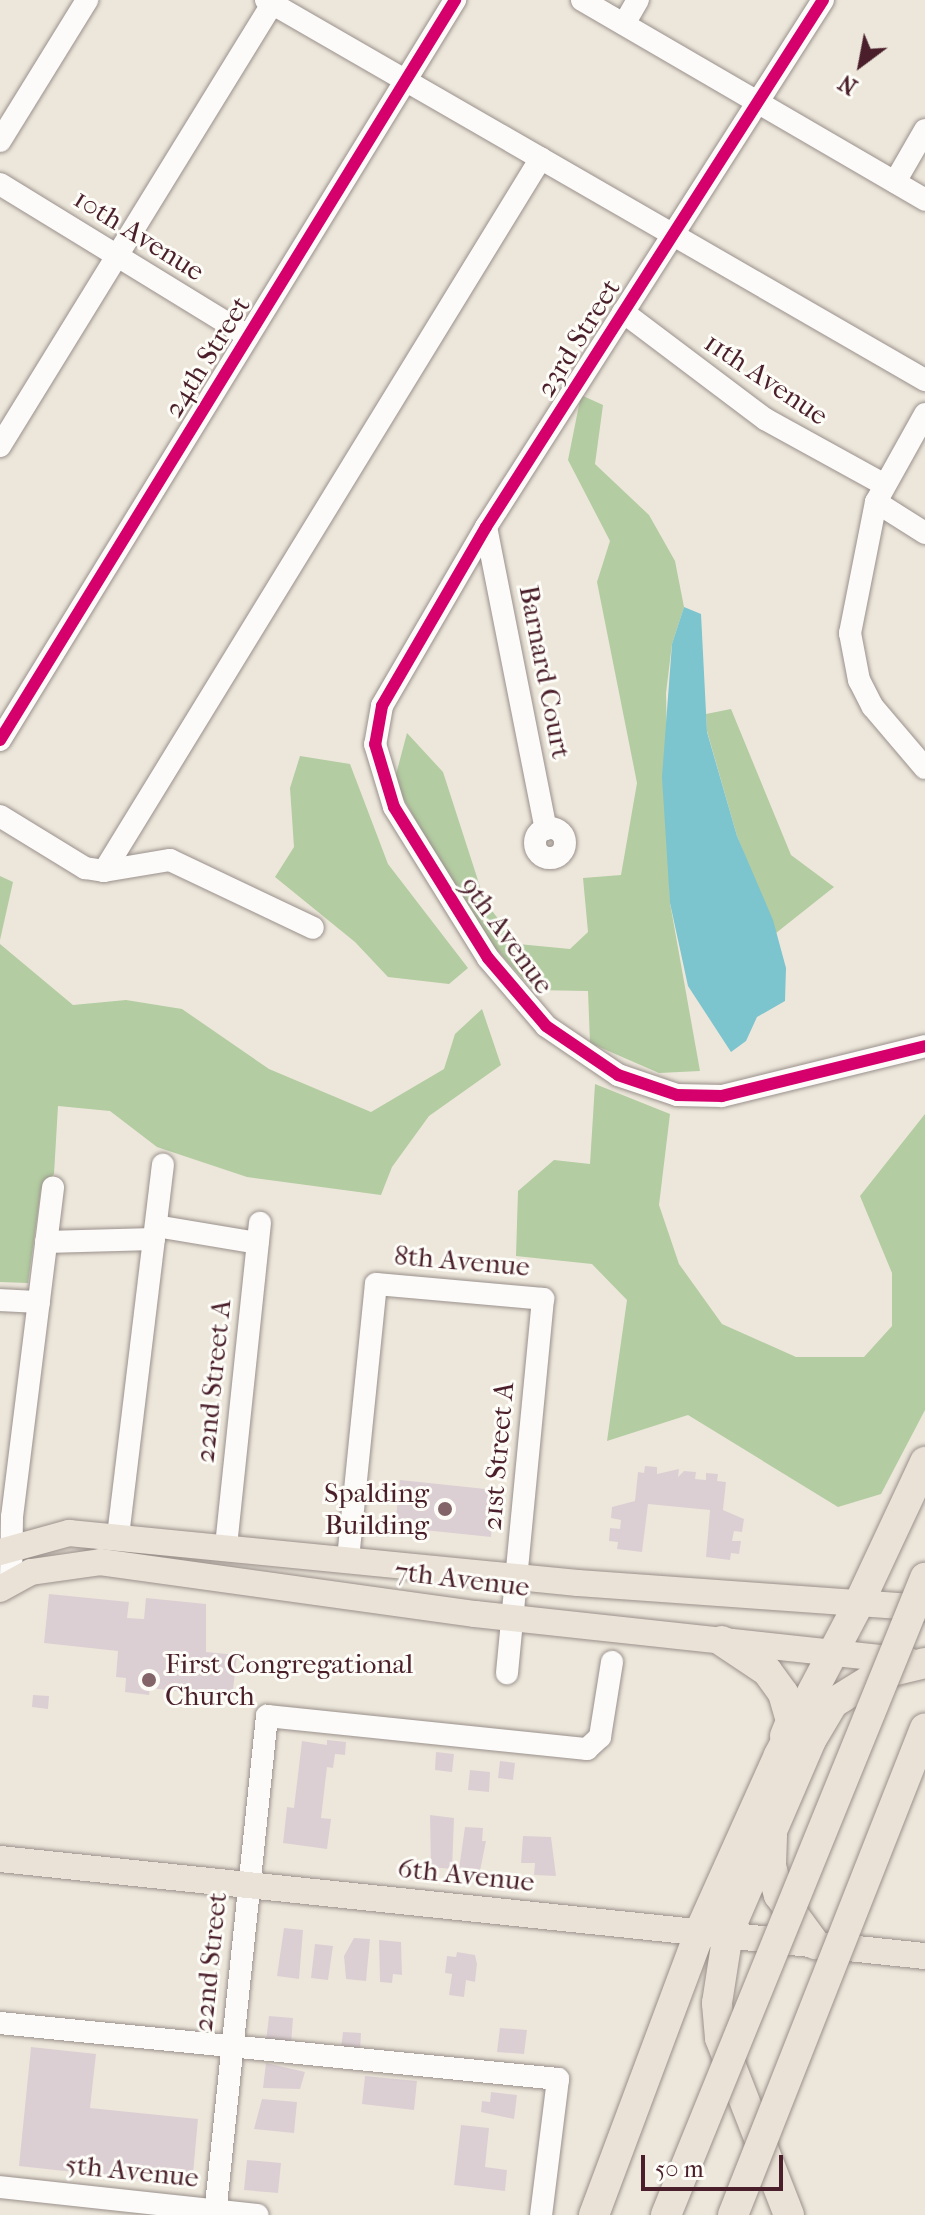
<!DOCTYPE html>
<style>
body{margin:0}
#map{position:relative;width:925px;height:2215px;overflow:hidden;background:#ede7db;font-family:"IM FELL French Canon",serif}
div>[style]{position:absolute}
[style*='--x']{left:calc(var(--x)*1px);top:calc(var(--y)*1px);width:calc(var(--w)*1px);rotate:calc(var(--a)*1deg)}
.forest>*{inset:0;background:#b3cca1}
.water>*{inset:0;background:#7cc4ce}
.building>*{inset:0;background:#dccfd4}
.roads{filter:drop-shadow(0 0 2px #9a918c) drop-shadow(0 0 2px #9a918c)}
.minor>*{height:22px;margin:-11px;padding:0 11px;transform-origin:11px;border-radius:11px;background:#fcfbfa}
.minor>.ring{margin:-11px;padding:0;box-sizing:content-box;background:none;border:22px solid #fcfbfa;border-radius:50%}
.major>*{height:26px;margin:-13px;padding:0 13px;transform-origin:13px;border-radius:13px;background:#eae2d6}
.highway>*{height:30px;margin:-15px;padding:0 15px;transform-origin:15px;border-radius:15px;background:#eae2d6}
.bridges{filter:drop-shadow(0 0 2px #9a918c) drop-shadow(0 0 2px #9a918c)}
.highway-bridge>*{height:30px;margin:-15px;padding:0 15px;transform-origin:15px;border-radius:15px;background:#eae2d6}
.cycleway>*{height:12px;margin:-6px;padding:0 6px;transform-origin:6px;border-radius:6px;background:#d6006c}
.dots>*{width:22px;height:22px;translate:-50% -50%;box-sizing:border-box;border:4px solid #fdfcf7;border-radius:50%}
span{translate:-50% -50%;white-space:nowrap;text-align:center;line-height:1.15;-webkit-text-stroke:6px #fdfcf7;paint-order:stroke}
.street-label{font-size:28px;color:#4a1f2b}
.poi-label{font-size:28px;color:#4a1f2b}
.right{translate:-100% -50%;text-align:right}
.left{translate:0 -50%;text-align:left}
.north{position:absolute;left:821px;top:24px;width:80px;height:80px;-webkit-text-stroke:6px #fdfcf7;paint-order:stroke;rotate:212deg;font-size:22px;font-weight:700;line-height:32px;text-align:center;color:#4a1f2b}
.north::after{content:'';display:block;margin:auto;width:28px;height:36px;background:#4a1f2b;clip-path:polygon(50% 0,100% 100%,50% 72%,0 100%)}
.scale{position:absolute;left:641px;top:2155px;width:142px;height:36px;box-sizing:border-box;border:4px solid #4a1f2b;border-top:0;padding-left:10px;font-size:24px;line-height:28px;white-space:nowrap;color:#4a1f2b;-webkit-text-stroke:6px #fdfcf7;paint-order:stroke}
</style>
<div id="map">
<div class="forest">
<i style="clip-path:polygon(581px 395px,603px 405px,595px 464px,649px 515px,675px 561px,684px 607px,672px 644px,666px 693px,670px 903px,700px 1071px,659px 1073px,590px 1043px,588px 991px,533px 990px,477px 928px,394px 782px,407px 733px,443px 772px,485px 902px,518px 944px,570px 949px,588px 932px,583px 878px,621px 875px,637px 783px,597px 582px,610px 541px,568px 460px)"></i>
<i style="clip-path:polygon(731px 709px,791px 855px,834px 887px,776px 933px,737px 836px,707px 731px,706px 714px)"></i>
<i style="clip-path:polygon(300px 756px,350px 764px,388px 864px,468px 968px,449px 984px,388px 977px,355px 942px,275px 877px,294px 847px,290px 788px)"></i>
<i style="clip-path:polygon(0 876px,13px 882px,0 940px)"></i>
<i style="clip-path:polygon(0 944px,73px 1005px,126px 1000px,182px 1009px,269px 1069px,371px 1112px,444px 1069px,455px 1034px,482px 1009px,501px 1065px,429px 1116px,392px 1167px,381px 1195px,247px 1177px,157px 1147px,110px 1111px,58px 1106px,54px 1174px,41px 1189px,28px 1283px,0 1282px)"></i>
<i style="clip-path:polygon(595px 1084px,670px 1114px,659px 1205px,679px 1264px,722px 1324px,796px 1357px,864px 1357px,892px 1326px,892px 1273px,860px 1196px,925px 1114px,925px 1410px,881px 1494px,838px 1507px,688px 1415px,607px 1441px,627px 1300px,592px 1264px,516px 1256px,518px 1191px,554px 1160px,590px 1164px)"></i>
</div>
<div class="water">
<i style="clip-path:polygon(684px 607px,701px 614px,707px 732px,737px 836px,773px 920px,786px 968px,785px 1001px,757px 1017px,746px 1041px,731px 1052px,688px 986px,670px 903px,662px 777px,672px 644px)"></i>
</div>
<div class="building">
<i style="clip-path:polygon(645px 1466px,657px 1467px,657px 1474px,679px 1469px,678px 1477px,684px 1471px,696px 1472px,695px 1479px,706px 1480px,706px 1473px,718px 1474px,717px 1481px,726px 1482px,723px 1510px,744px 1519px,742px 1532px,734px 1531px,732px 1541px,741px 1541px,739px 1554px,731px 1553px,730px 1560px,706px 1557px,710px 1510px,648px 1504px,642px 1552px,617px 1549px,618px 1542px,609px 1541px,610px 1528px,620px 1529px,621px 1520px,611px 1518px,612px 1507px,635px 1501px,638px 1472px,644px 1473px)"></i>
<i style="clip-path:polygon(400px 1480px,495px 1490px,491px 1537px,395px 1527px)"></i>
<i style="clip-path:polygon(49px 1594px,129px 1602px,127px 1618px,144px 1619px,146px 1598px,206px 1604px,206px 1652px,237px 1655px,232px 1698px,222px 1697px,220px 1707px,208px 1706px,209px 1695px,150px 1688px,149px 1695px,125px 1692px,126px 1678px,116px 1677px,118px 1651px,44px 1643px)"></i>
<i style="clip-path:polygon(33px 1695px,49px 1696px,48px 1709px,32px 1707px)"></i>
<i style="clip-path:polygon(327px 1740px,346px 1742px,345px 1755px,335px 1754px,333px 1768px,327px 1767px,321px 1818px,331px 1819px,327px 1849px,283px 1843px,287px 1807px,294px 1808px,302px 1741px,327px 1745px)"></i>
<i style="clip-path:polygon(436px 1752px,454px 1754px,452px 1772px,435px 1770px)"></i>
<i style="clip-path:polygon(500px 1761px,515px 1763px,513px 1780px,498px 1778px)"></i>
<i style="clip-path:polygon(470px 1770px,490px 1772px,489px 1792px,468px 1790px)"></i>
<i style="clip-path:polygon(430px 1815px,454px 1818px,452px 1869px,431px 1867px)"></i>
<i style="clip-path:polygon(465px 1827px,483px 1828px,482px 1841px,486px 1841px,480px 1871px,459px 1869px)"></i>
<i style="clip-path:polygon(523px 1836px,551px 1837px,556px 1876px,534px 1875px,535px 1863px,521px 1863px)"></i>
<i style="clip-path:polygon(284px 1928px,303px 1930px,299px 1979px,277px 1976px)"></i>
<i style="clip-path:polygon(354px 1938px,370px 1939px,366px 1981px,346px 1979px,344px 1956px)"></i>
<i style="clip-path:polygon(379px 1940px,401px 1942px,402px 1975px,393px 1974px,392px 1983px,380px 1982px)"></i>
<i style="clip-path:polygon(315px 1944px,333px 1946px,328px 1980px,311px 1978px)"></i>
<i style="clip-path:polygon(457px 1952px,475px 1955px,477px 1964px,475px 1982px,466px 1980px,464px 1997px,449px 1995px,452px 1974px,445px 1973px,447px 1956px,456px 1957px)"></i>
<i style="clip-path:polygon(269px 2016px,293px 2018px,291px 2044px,266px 2041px)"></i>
<i style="clip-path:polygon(500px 2028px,527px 2030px,524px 2054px,497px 2052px)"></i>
<i style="clip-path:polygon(343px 2032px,361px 2033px,360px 2051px,341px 2049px)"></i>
<i style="clip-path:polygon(31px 2047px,96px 2054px,90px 2108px,198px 2119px,192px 2185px,19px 2166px)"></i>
<i style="clip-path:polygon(266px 2063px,305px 2072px,300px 2089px,263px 2088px)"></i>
<i style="clip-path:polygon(365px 2076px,417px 2081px,414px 2110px,362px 2104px)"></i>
<i style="clip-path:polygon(491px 2092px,517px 2095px,514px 2119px,481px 2112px,482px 2101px,490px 2102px)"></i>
<i style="clip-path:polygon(262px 2099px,297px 2102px,294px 2133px,254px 2129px)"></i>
<i style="clip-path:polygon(461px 2125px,489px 2128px,485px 2167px,507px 2170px,505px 2191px,454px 2185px)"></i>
<i style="clip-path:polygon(247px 2160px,281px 2163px,278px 2193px,244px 2190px)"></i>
</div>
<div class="roads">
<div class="minor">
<i style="--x:266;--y:0;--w:761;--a:29.97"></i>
<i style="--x:582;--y:0;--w:397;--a:30.2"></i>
<i style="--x:823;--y:0;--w:626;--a:122.6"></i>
<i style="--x:486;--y:527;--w:207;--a:120.2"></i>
<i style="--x:382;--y:706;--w:39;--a:100"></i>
<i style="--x:375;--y:744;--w:66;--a:73.2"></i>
<i style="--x:394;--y:807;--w:178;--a:58.1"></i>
<i style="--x:488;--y:958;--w:89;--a:49.5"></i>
<i style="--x:546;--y:1026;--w:87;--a:34.2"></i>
<i style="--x:618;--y:1075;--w:62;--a:18.7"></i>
<i style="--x:677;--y:1095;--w:45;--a:1.3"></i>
<i style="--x:722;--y:1096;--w:209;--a:-13.8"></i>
<i style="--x:624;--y:24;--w:28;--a:-60"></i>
<i style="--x:0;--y:141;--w:166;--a:-58.3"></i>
<i style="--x:895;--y:182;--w:60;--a:-60"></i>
<i style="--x:0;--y:184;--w:291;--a:31.5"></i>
<i style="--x:623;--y:312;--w:178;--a:37"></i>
<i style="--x:765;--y:419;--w:135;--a:28.8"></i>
<i style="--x:925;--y:414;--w:101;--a:119.1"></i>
<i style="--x:876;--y:502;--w:134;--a:101.2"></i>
<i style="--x:850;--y:633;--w:48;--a:79.2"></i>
<i style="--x:859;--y:680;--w:30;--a:63"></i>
<i style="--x:873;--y:707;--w:80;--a:49.6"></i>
<i style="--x:0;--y:446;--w:519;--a:-58.39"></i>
<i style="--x:876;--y:502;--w:58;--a:32.3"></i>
<i style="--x:486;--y:527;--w:308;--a:78.8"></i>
<i style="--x:0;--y:740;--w:869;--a:-58.41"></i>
<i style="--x:0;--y:816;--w:100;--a:31.5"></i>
<i style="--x:85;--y:868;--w:19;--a:9"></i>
<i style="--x:104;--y:871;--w:67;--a:-9.5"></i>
<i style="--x:170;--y:860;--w:158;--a:25.4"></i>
<i class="ring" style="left:535px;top:828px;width:8px;height:8px"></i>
<i style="--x:104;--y:871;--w:836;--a:-58.5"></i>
<i style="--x:156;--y:1226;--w:103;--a:9.5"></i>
<i style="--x:46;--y:1242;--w:108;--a:-1.6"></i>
<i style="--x:0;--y:1300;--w:39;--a:3"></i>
<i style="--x:118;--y:1536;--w:374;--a:-83.1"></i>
<i style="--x:226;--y:1546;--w:325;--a:-84"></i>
<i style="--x:348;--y:1559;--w:276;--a:-84.2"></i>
<i style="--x:376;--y:1284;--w:168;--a:5.1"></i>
<i style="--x:543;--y:1299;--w:376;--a:95.5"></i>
<i style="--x:11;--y:1581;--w:64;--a:-89.1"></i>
<i style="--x:12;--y:1517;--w:332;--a:-82.9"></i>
<i style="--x:0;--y:2023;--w:561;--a:5.73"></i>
<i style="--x:558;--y:2079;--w:137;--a:97.1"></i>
<i style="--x:0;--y:2187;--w:259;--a:6.2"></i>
<i style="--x:215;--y:2215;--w:502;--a:-84.05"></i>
<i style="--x:267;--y:1716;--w:322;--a:5.9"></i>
<i style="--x:587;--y:1749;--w:18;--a:-43"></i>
<i style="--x:600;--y:1737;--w:76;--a:-80.9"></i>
</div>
<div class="major">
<i style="--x:0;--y:1552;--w:72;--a:-15.4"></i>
<i style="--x:69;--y:1533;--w:511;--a:5.61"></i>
<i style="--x:578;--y:1583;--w:348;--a:4.1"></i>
<i style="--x:0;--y:1589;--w:35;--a:-29"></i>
<i style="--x:31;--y:1572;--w:70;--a:-8.2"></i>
<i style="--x:100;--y:1562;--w:379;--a:7.9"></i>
<i style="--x:475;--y:1614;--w:437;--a:6.2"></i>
<i style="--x:0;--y:1859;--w:930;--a:5.99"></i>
</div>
<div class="highway">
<i style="--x:722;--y:1641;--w:54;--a:33.7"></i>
<i style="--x:767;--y:1671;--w:27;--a:54"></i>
<i style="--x:783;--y:1693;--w:29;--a:74"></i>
<i style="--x:791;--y:1721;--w:16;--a:112"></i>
<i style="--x:772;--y:1836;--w:30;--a:92"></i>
<i style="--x:771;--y:1866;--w:30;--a:75"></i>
<i style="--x:779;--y:1895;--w:61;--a:53.7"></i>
<i style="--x:594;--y:2215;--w:303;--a:-69.5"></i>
<i style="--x:700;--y:1931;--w:193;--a:-65.8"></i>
<i style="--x:779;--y:1755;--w:172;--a:-62.2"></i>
<i style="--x:859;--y:1603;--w:156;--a:-64.9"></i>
<i style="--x:789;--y:2215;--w:190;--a:-111.3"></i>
<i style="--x:720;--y:2038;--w:35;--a:-95"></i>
<i style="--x:717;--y:2003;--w:71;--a:-81.1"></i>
<i style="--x:728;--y:1933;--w:210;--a:-66.7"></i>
<i style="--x:811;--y:1740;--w:43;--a:-59.3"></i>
<i style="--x:833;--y:1703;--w:55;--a:-31.7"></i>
<i style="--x:880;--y:1674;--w:46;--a:-13.7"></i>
</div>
</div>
<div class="bridges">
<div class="highway-bridge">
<i style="--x:666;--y:2215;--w:688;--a:-67.87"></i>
<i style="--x:733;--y:2215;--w:523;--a:-68.48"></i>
</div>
</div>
<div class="cycleway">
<i style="--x:823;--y:0;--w:626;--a:122.6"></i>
<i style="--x:486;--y:527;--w:207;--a:120.2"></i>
<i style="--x:382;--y:706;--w:39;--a:100"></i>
<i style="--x:375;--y:744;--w:66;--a:73.2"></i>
<i style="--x:394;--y:807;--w:178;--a:58.1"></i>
<i style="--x:488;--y:958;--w:89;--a:49.5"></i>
<i style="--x:546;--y:1026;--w:87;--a:34.2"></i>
<i style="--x:618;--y:1075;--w:62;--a:18.7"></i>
<i style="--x:677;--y:1095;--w:45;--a:1.3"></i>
<i style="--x:722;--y:1096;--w:209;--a:-13.8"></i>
<i style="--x:0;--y:740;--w:869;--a:-58.41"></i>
</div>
<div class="dots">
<i style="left:445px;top:1509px;background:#836569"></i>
<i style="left:149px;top:1680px;background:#836569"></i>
</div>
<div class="street-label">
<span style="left:139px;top:235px;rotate:32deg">10th Avenue</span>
<span style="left:578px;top:338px;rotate:-58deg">23rd Street</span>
<span style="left:207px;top:357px;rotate:-58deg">24th Street</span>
<span style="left:766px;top:379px;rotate:34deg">11th Avenue</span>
<span style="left:545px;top:672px;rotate:79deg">Barnard Court</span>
<span style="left:507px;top:935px;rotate:54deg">9th Avenue</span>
<span style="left:462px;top:1261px;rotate:5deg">8th Avenue</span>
<span style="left:213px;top:1381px;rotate:-84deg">22nd Street A</span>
<span style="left:498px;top:1456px;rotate:-85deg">21st Street A</span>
<span style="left:462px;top:1579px;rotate:7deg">7th Avenue</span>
<span style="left:466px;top:1875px;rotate:6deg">6th Avenue</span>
<span style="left:210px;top:1962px;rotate:-84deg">22nd Street</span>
<span style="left:132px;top:2171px;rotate:6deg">5th Avenue</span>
</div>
<div class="poi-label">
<span class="right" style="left:429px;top:1509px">Spalding<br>Building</span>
<span class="left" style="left:165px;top:1680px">First Congregational<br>Church</span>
</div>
<div class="north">N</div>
<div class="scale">50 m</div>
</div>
